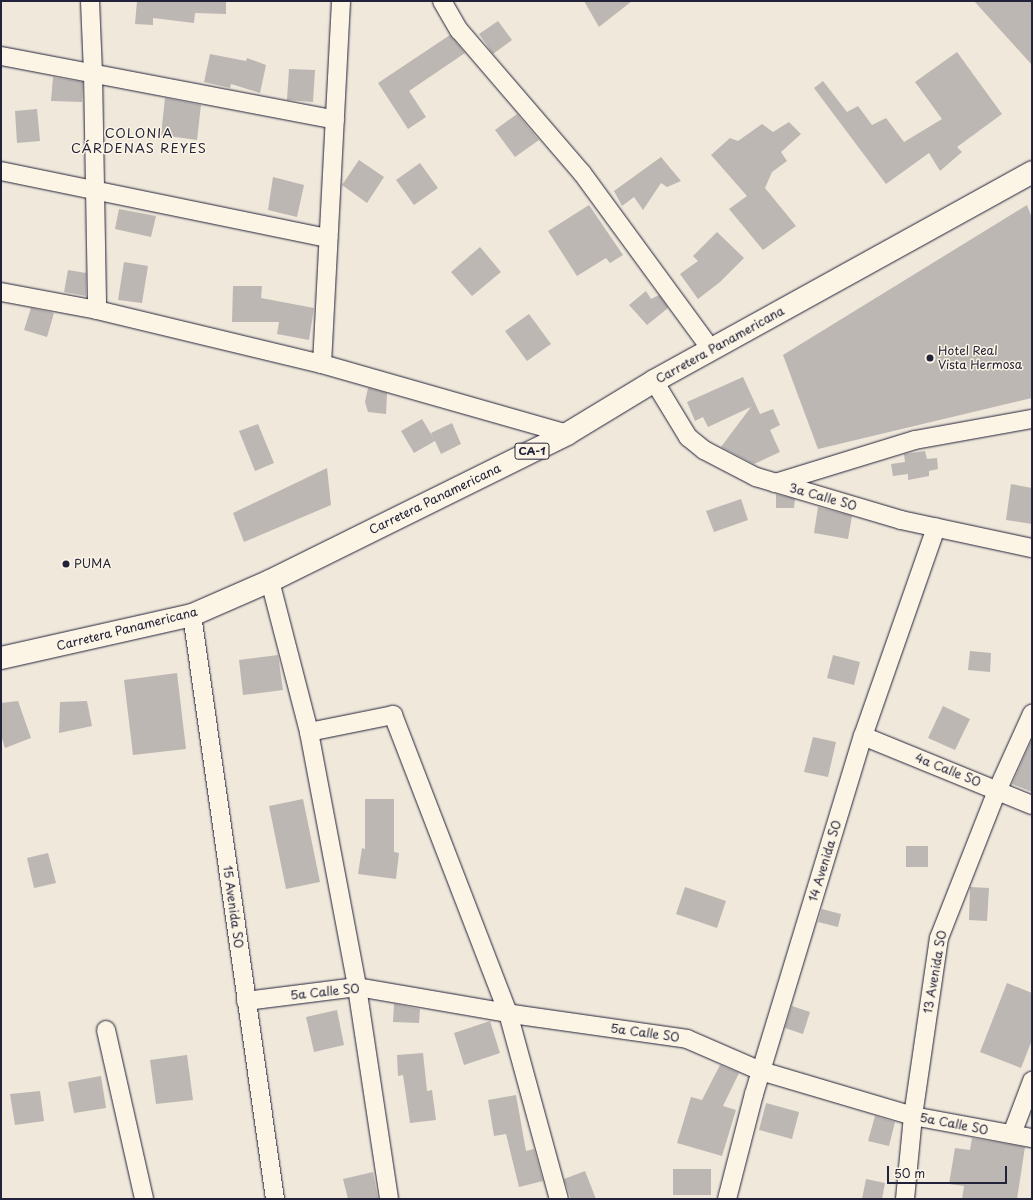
<!DOCTYPE html>
<meta charset="utf-8">
<style>
body{margin:0}
#map{position:relative;width:1033px;height:1200px;overflow:hidden;background:#efe8db;font-family:"Playpen Sans",sans-serif}
div>[style]{position:absolute}
[style*='--x']{left:calc(var(--x)*1px);top:calc(var(--y)*1px);width:calc(var(--w)*1px);rotate:calc(var(--a)*1deg)}
.building>*{inset:0;background:#bcb7b3}
.roads{filter:drop-shadow(0 0 1px #22223b) drop-shadow(0 0 1px #22223b)}
.street>*{height:18px;margin:-9px;padding:0 9px;transform-origin:9px;border-radius:9px;background:#fcf5e5}
.highway>*{height:22px;margin:-11px;padding:0 11px;transform-origin:11px;border-radius:11px;background:#fcf5e5}
.dots>*{width:11px;height:11px;translate:-50% -50%;box-sizing:border-box;border:2px solid #fcf5e5;border-radius:50%}
span{translate:-50% -50%;white-space:nowrap;text-align:center;line-height:1.15;-webkit-text-stroke:3px #fcf5e5;paint-order:stroke}
.shield-label span{padding:1px 3px;background:#fcf5e5;border:1px solid;border-radius:3px;-webkit-text-stroke-width:0}
.shield-label{font-size:11px;color:#22223b;font-weight:700}
.street-label{font-size:12px;color:#22223b}
.poi-label{font-size:12px;color:#22223b}
.left{translate:0 -50%;text-align:left}
.neighbourhood-label{font-size:13px;color:#22223b;letter-spacing:1px}
.frame{position:absolute;inset:0;border:2px solid #22223b;pointer-events:none}
.scale{position:absolute;left:887px;top:1166px;width:120px;height:18px;box-sizing:border-box;border:2px solid #22223b;border-top:0;padding-left:5px;font-size:12px;line-height:14px;white-space:nowrap;color:#22223b;-webkit-text-stroke:3px #fcf5e5;paint-order:stroke}
</style>
<div id="map">
<div class="building">
<i style="clip-path:polygon(137px 1px,226px 1px,226px 14px,195px 13px,194px 23px,153px 18px,153px 25px,135px 24px)"></i>
<i style="clip-path:polygon(584px 1px,632px 1px,599px 27px)"></i>
<i style="clip-path:polygon(974px 1px,1032px 1px,1032px 65px)"></i>
<i style="clip-path:polygon(498px 21px,512px 40px,493px 54px,479px 34px)"></i>
<i style="clip-path:polygon(450px 35px,465px 53px,409px 91px,426px 117px,408px 129px,378px 83px)"></i>
<i style="clip-path:polygon(957px 52px,1002px 114px,957px 147px,962px 152px,940px 171px,929px 153px,886px 184px,814px 88px,823px 81px,847px 112px,858px 106px,872px 125px,886px 118px,904px 142px,942px 119px,915px 82px)"></i>
<i style="clip-path:polygon(210px 54px,246px 61px,247px 58px,266px 65px,260px 93px,231px 84px,230px 88px,204px 82px)"></i>
<i style="clip-path:polygon(289px 69px,315px 70px,313px 102px,287px 100px)"></i>
<i style="clip-path:polygon(53px 77px,83px 82px,82px 102px,51px 101px)"></i>
<i style="clip-path:polygon(165px 98px,201px 105px,197px 140px,161px 135px)"></i>
<i style="clip-path:polygon(37px 109px,40px 141px,17px 143px,15px 111px)"></i>
<i style="clip-path:polygon(517px 114px,539px 140px,515px 157px,495px 130px)"></i>
<i style="clip-path:polygon(789px 122px,801px 134px,781px 152px,787px 161px,772px 172px,765px 188px,796px 226px,763px 250px,729px 209px,747px 196px,711px 155px,730px 138px,738px 141px,762px 124px,773px 132px)"></i>
<i style="clip-path:polygon(661px 157px,681px 181px,667px 187px,661px 183px,643px 210px,634px 197px,622px 206px,614px 191px)"></i>
<i style="clip-path:polygon(359px 160px,384px 177px,367px 203px,342px 185px)"></i>
<i style="clip-path:polygon(420px 163px,438px 188px,414px 205px,396px 180px)"></i>
<i style="clip-path:polygon(273px 177px,304px 185px,297px 217px,268px 210px)"></i>
<i style="clip-path:polygon(589px 205px,623px 255px,610px 263px,606px 258px,577px 276px,548px 231px)"></i>
<i style="clip-path:polygon(1027px 205px,1032px 218px,1032px 398px,818px 449px,783px 355px)"></i>
<i style="clip-path:polygon(119px 209px,156px 216px,151px 237px,115px 229px)"></i>
<i style="clip-path:polygon(717px 232px,744px 258px,720px 282px,698px 299px,680px 274px,698px 261px,693px 256px)"></i>
<i style="clip-path:polygon(480px 247px,501px 272px,472px 296px,451px 272px)"></i>
<i style="clip-path:polygon(124px 262px,148px 266px,142px 303px,118px 300px)"></i>
<i style="clip-path:polygon(68px 270px,86px 273px,86px 296px,64px 292px)"></i>
<i style="clip-path:polygon(233px 286px,262px 286px,261px 298px,314px 308px,309px 340px,277px 334px,279px 322px,232px 322px)"></i>
<i style="clip-path:polygon(646px 291px,651px 299px,659px 295px,668px 308px,647px 325px,629px 305px)"></i>
<i style="clip-path:polygon(31px 308px,54px 313px,47px 337px,24px 330px)"></i>
<i style="clip-path:polygon(529px 314px,551px 344px,527px 361px,505px 331px)"></i>
<i style="clip-path:polygon(743px 377px,760px 414px,773px 409px,780px 425px,770px 430px,780px 452px,754px 464px,721px 447px,751px 407px,708px 427px,703px 417px,695px 421px,687px 402px)"></i>
<i style="clip-path:polygon(368px 388px,387px 393px,386px 414px,368px 412px,365px 402px)"></i>
<i style="clip-path:polygon(422px 419px,434px 439px,431px 433px,452px 423px,461px 444px,441px 454px,435px 441px,414px 453px,401px 431px)"></i>
<i style="clip-path:polygon(258px 424px,274px 463px,255px 471px,239px 431px)"></i>
<i style="clip-path:polygon(925px 451px,927px 459px,937px 458px,938px 469px,929px 471px,929px 476px,908px 480px,908px 474px,893px 476px,891px 464px,905px 462px,904px 454px)"></i>
<i style="clip-path:polygon(327px 468px,331px 505px,244px 542px,233px 513px)"></i>
<i style="clip-path:polygon(1011px 484px,1032px 488px,1032px 524px,1006px 520px)"></i>
<i style="clip-path:polygon(776px 494px,795px 499px,794px 508px,776px 508px)"></i>
<i style="clip-path:polygon(741px 499px,748px 520px,714px 532px,706px 511px)"></i>
<i style="clip-path:polygon(818px 507px,852px 516px,848px 539px,814px 533px)"></i>
<i style="clip-path:polygon(970px 651px,991px 653px,990px 672px,968px 670px)"></i>
<i style="clip-path:polygon(278px 655px,283px 690px,243px 695px,239px 660px)"></i>
<i style="clip-path:polygon(833px 655px,860px 662px,854px 685px,827px 678px)"></i>
<i style="clip-path:polygon(177px 673px,186px 749px,133px 755px,124px 680px)"></i>
<i style="clip-path:polygon(18px 701px,31px 738px,5px 748px,1px 735px,1px 703px)"></i>
<i style="clip-path:polygon(87px 701px,92px 726px,59px 733px,60px 702px)"></i>
<i style="clip-path:polygon(943px 706px,970px 719px,955px 750px,928px 738px)"></i>
<i style="clip-path:polygon(813px 737px,836px 742px,828px 777px,804px 772px)"></i>
<i style="clip-path:polygon(1032px 739px,1032px 792px,1012px 784px)"></i>
<i style="clip-path:polygon(303px 799px,320px 882px,286px 889px,269px 806px)"></i>
<i style="clip-path:polygon(365px 799px,394px 799px,394px 852px,399px 853px,396px 879px,358px 874px,362px 848px,365px 849px)"></i>
<i style="clip-path:polygon(906px 846px,928px 846px,928px 867px,906px 867px)"></i>
<i style="clip-path:polygon(48px 853px,56px 883px,34px 888px,27px 858px)"></i>
<i style="clip-path:polygon(685px 887px,726px 901px,717px 928px,676px 914px)"></i>
<i style="clip-path:polygon(970px 887px,989px 888px,987px 921px,969px 920px)"></i>
<i style="clip-path:polygon(822px 909px,841px 914px,838px 927px,818px 922px)"></i>
<i style="clip-path:polygon(1007px 983px,1032px 993px,1032px 1040px,1021px 1068px,980px 1052px)"></i>
<i style="clip-path:polygon(394px 1004px,420px 1009px,419px 1023px,393px 1022px)"></i>
<i style="clip-path:polygon(792px 1006px,810px 1012px,803px 1034px,785px 1028px)"></i>
<i style="clip-path:polygon(337px 1010px,344px 1045px,314px 1052px,306px 1017px)"></i>
<i style="clip-path:polygon(490px 1021px,500px 1053px,464px 1065px,454px 1033px)"></i>
<i style="clip-path:polygon(423px 1053px,427px 1091px,432px 1090px,436px 1120px,410px 1123px,403px 1075px,398px 1076px,397px 1055px)"></i>
<i style="clip-path:polygon(187px 1055px,193px 1100px,156px 1104px,150px 1060px)"></i>
<i style="clip-path:polygon(720px 1065px,739px 1073px,723px 1106px,736px 1110px,722px 1156px,677px 1143px,691px 1097px,702px 1100px)"></i>
<i style="clip-path:polygon(101px 1076px,106px 1108px,74px 1113px,68px 1082px)"></i>
<i style="clip-path:polygon(40px 1091px,44px 1121px,15px 1125px,10px 1094px)"></i>
<i style="clip-path:polygon(516px 1095px,526px 1151px,534px 1149px,543px 1181px,519px 1187px,506px 1134px,494px 1136px,488px 1100px)"></i>
<i style="clip-path:polygon(766px 1103px,799px 1112px,792px 1139px,759px 1130px)"></i>
<i style="clip-path:polygon(875px 1116px,895px 1122px,889px 1146px,868px 1141px)"></i>
<i style="clip-path:polygon(972px 1138px,1025px 1147px,1017px 1199px,962px 1199px,964px 1186px,949px 1184px,955px 1148px,970px 1150px)"></i>
<i style="clip-path:polygon(673px 1169px,711px 1169px,711px 1195px,673px 1195px)"></i>
<i style="clip-path:polygon(585px 1171px,596px 1199px,571px 1199px,564px 1179px)"></i>
<i style="clip-path:polygon(373px 1172px,378px 1199px,348px 1199px,343px 1179px)"></i>
<i style="clip-path:polygon(866px 1179px,885px 1183px,882px 1199px,862px 1199px)"></i>
</div>
<div class="roads">
<div class="street">
<i style="--x:90;--y:1;--w:72;--a:87.6"></i>
<i style="--x:93;--y:73;--w:237;--a:89"></i>
<i style="--x:442;--y:1;--w:34;--a:60"></i>
<i style="--x:459;--y:30;--w:189;--a:49.3"></i>
<i style="--x:582;--y:173;--w:218;--a:53.8"></i>
<i style="--x:1;--y:56;--w:340;--a:10.8"></i>
<i style="--x:1;--y:171;--w:334;--a:11.6"></i>
<i style="--x:1;--y:292;--w:98;--a:10.6"></i>
<i style="--x:97;--y:310;--w:231;--a:13.5"></i>
<i style="--x:322;--y:364;--w:255;--a:15.9"></i>
<i style="--x:322;--y:364;--w:363;--a:-87"></i>
<i style="--x:654;--y:381;--w:66;--a:58.7"></i>
<i style="--x:688;--y:437;--w:21;--a:39"></i>
<i style="--x:704;--y:450;--w:59;--a:27.4"></i>
<i style="--x:756;--y:477;--w:151;--a:16.5"></i>
<i style="--x:901;--y:520;--w:134;--a:12.1"></i>
<i style="--x:775;--y:483;--w:146;--a:-17.1"></i>
<i style="--x:915;--y:440;--w:119;--a:-10.2"></i>
<i style="--x:270;--y:581;--w:156;--a:75.5"></i>
<i style="--x:309;--y:732;--w:259;--a:79.3"></i>
<i style="--x:357;--y:987;--w:214;--a:81.4"></i>
<i style="--x:192;--y:615;--w:590;--a:81.91"></i>
<i style="--x:309;--y:732;--w:86;--a:-11.4"></i>
<i style="--x:393;--y:715;--w:319;--a:68.9"></i>
<i style="--x:508;--y:1013;--w:193;--a:74.7"></i>
<i style="--x:863;--y:736;--w:183;--a:22.2"></i>
<i style="--x:246;--y:1001;--w:112;--a:-7.2"></i>
<i style="--x:357;--y:987;--w:164;--a:9.8"></i>
<i style="--x:519;--y:1015;--w:170;--a:8.1"></i>
<i style="--x:687;--y:1039;--w:81;--a:23.4"></i>
<i style="--x:761;--y:1071;--w:159;--a:16.5"></i>
<i style="--x:913;--y:1116;--w:121;--a:10.5"></i>
<i style="--x:106;--y:1030;--w:173;--a:77.3"></i>
<i style="--x:1012;--y:1134;--w:57;--a:-69.3"></i>
<i style="--x:727;--y:1199;--w:108;--a:-75.6"></i>
<i style="--x:754;--y:1094;--w:374;--a:-73.1"></i>
<i style="--x:863;--y:736;--w:221;--a:-70.7"></i>
<i style="--x:905;--y:1199;--w:83;--a:-84.5"></i>
<i style="--x:913;--y:1116;--w:180;--a:-81.7"></i>
<i style="--x:939;--y:938;--w:158;--a:-68.5"></i>
<i style="--x:997;--y:791;--w:85;--a:-65.6"></i>
</div>
<div class="highway">
<i style="--x:1;--y:658;--w:196;--a:-12.7"></i>
<i style="--x:192;--y:615;--w:85;--a:-23.6"></i>
<i style="--x:270;--y:581;--w:331;--a:-26.3"></i>
<i style="--x:567;--y:434;--w:102;--a:-31.3"></i>
<i style="--x:654;--y:381;--w:432;--a:-28.9"></i>
</div>
</div>
<div class="dots">
<i style="left:930px;top:358px;background:#22223b"></i>
<i style="left:66px;top:564px;background:#22223b"></i>
</div>
<div class="shield-label">
<span style="left:532px;top:451px">CA-1</span>
</div>
<div class="street-label">
<span style="left:720px;top:345px;rotate:-29deg">Carretera Panamericana</span>
<span style="left:823px;top:497px;rotate:16deg">3a Calle SO</span>
<span style="left:435px;top:499px;rotate:-26deg">Carretera Panamericana</span>
<span style="left:127px;top:629px;rotate:-14deg">Carretera Panamericana</span>
<span style="left:948px;top:770px;rotate:22deg">4a Calle SO</span>
<span style="left:825px;top:861px;rotate:-73deg">14 Avenida SO</span>
<span style="left:233px;top:907px;rotate:82deg">15 Avenida SO</span>
<span style="left:935px;top:972px;rotate:-80deg">13 Avenida SO</span>
<span style="left:325px;top:992px;rotate:-6deg">5a Calle SO</span>
<span style="left:645px;top:1033px;rotate:8deg">5a Calle SO</span>
<span style="left:954px;top:1124px;rotate:11deg">5a Calle SO</span>
</div>
<div class="poi-label">
<span class="left" style="left:938px;top:358px">Hotel Real<br>Vista Hermosa</span>
<span class="left" style="left:74px;top:564px">PUMA</span>
</div>
<div class="neighbourhood-label">
<span style="left:139px;top:141px">COLONIA<br>CÁRDENAS REYES</span>
</div>
<div class="frame"></div>
<div class="scale">50 m</div>
</div>
